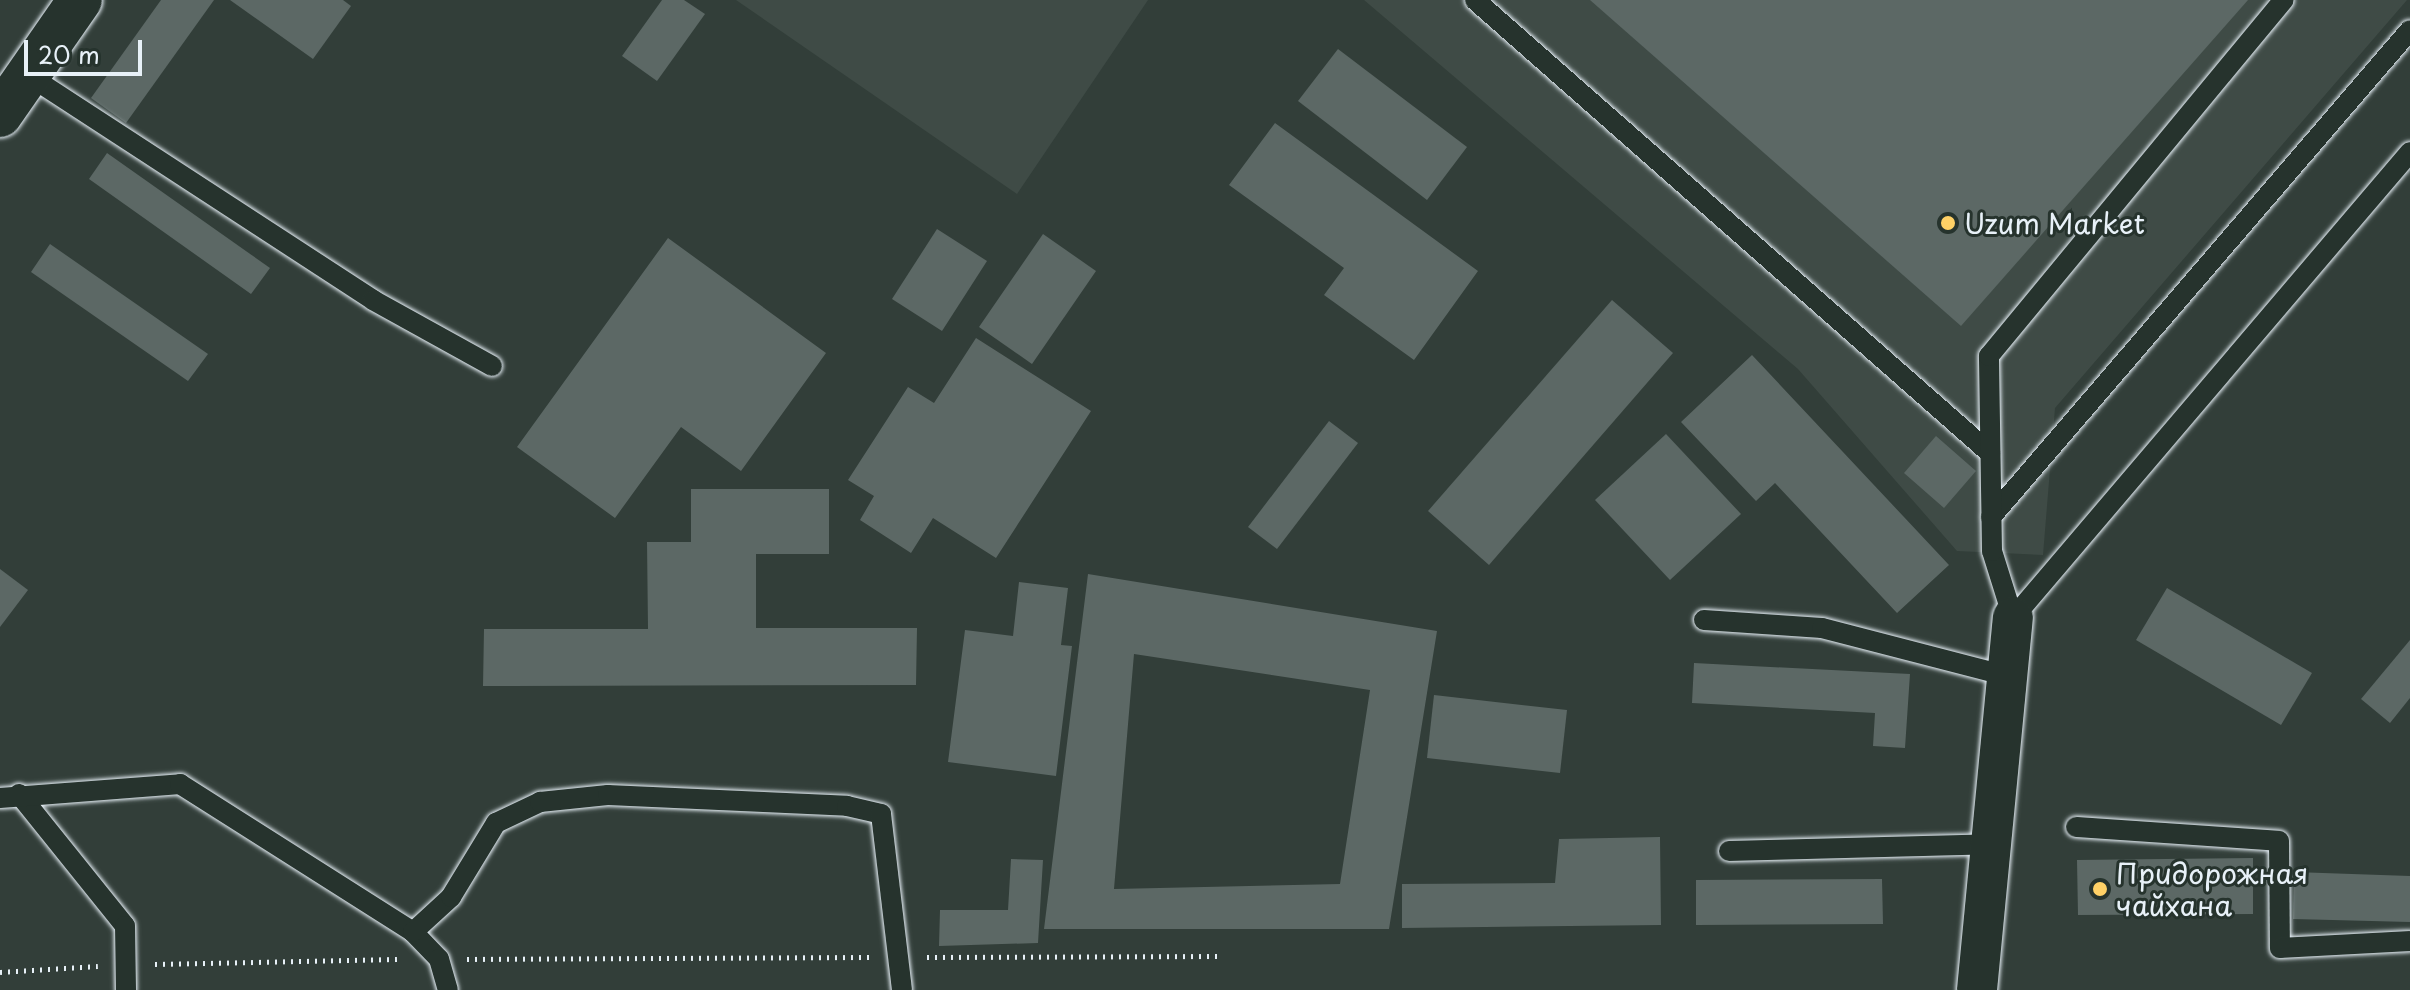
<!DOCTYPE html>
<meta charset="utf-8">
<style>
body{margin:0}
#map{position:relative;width:2410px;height:990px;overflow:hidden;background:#323e39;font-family:"Playpen Sans",sans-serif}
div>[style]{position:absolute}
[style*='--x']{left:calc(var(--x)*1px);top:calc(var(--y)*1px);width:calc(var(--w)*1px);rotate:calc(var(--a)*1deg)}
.built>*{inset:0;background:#3f4b46}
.building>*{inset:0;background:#5c6865}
.path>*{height:5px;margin-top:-2.5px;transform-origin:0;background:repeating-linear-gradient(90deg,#e8f1f8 0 2px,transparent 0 8px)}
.roads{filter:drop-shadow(0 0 2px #e8f1f8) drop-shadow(0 0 2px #e8f1f8)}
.lane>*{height:20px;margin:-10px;padding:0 10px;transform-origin:10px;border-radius:10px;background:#26332d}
.street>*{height:40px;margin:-20px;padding:0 20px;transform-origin:20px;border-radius:20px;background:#26332d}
.secondary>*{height:44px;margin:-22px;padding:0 22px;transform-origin:22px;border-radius:22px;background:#26332d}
.dots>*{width:22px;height:22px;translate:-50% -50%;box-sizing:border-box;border:4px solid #26332d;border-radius:50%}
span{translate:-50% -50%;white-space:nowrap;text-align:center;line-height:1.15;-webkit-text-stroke:6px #26332d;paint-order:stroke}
.poi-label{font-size:28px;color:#e8f1f8}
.left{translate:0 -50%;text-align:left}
.scale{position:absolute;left:24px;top:40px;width:118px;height:36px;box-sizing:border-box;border:4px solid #e8f1f8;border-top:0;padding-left:10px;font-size:24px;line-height:28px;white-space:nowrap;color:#e8f1f8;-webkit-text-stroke:6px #26332d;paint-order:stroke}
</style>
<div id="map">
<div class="built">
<i style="clip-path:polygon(736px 0,1148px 0,1017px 194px)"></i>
<i style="clip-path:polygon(1364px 0,2407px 0,2055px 408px,2043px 555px,1957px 551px,1798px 369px)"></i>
</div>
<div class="building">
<i style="clip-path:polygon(161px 0,214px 0,126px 123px,91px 98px)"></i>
<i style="clip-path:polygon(230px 0,343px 0,351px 6px,313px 59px)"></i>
<i style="clip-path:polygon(662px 0,684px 0,705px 14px,657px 81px,622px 56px)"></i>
<i style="clip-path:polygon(1590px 0,2248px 0,1961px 326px)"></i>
<i style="clip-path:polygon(1338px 49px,1467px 147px,1427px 200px,1298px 101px)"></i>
<i style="clip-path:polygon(1275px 123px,1478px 271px,1414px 360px,1324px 295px,1344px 268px,1229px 185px)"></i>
<i style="clip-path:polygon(107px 153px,270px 268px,251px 294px,89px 179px)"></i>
<i style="clip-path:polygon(937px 229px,987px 261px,942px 331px,892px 299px)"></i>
<i style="clip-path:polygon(1043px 234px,1096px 271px,1032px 364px,979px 327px)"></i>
<i style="clip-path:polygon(668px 238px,826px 353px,741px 471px,681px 427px,615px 518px,517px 447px)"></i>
<i style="clip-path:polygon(50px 244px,208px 354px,188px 381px,31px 272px)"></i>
<i style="clip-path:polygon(1612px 300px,1673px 353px,1489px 565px,1428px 511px)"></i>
<i style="clip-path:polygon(976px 338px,1091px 411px,996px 558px,933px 518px,911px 553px,860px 520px,874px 496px,848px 480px,908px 387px,934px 403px)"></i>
<i style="clip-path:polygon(1752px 355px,1949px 565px,1897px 613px,1775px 483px,1756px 501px,1681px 422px)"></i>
<i style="clip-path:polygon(1329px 421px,1358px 443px,1277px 549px,1248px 527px)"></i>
<i style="clip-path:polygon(1666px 434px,1741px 514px,1670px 580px,1595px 500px)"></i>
<i style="clip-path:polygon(1936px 436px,1976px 471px,1944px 508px,1904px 473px)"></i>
<i style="clip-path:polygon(691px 489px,829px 489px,829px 554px,756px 554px,756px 628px,917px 628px,916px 685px,483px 686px,484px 629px,648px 629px,647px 542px,691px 542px)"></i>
<i style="clip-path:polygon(0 569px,28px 590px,0 627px)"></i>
<i style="clip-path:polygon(evenodd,1088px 574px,1437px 631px,1389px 929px,1044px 929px,1088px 574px,1134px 654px,1370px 690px,1340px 884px,1114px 889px,1134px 654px)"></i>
<i style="clip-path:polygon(1019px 582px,1068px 588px,1061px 645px,1072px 646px,1056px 776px,948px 762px,965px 630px,1013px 636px)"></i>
<i style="clip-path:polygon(2167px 588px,2312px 673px,2281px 725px,2136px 640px)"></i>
<i style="clip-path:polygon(2410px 640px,2410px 698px,2390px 723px,2361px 699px)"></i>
<i style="clip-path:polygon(1694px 663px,1910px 674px,1905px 748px,1873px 746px,1875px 713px,1692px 703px)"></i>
<i style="clip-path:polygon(1434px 695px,1567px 710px,1560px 773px,1427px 758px)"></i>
<i style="clip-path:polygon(1660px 837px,1661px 925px,1402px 928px,1402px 884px,1555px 883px,1559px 839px)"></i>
<i style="clip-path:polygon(2253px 858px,2253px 914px,2078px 915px,2077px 860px)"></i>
<i style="clip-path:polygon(1011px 859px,1043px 860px,1038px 943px,939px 946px,940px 910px,1008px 910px)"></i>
<i style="clip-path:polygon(2294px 872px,2410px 876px,2410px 922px,2293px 919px)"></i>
<i style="clip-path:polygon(1882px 879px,1883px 924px,1696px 925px,1696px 880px)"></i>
</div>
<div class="path">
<i style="--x:927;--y:957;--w:295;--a:-0.2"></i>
<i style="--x:467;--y:959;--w:402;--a:-0.3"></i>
<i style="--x:155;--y:964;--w:242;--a:-1.2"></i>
<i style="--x:0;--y:972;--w:98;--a:-3.5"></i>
</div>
<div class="roads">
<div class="lane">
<i style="--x:1475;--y:0;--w:686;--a:41.34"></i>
<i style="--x:28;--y:75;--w:412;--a:33.1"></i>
<i style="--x:373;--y:300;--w:136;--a:29"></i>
<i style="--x:1991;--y:517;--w:642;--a:-49.29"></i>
<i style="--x:2013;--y:618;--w:70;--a:-107.4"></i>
<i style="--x:1992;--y:551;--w:195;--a:-90.9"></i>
<i style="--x:1989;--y:356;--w:462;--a:-50.4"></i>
<i style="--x:2013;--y:618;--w:612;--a:-49.57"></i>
<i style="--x:1704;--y:620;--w:118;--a:3.9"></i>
<i style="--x:1822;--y:628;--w:191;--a:14.5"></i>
<i style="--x:19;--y:794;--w:169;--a:51.2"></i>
<i style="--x:125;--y:926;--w:64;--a:89.1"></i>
<i style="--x:0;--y:798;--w:181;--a:-4.4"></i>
<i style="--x:180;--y:784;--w:276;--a:32.4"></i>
<i style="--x:413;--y:932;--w:37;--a:46"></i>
<i style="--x:439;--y:959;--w:32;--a:74"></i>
<i style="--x:2076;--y:827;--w:203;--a:3.9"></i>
<i style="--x:2279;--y:841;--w:107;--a:89.5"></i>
<i style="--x:2280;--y:948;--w:130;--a:-3.1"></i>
<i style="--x:1729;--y:851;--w:262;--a:-1.5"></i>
<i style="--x:413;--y:932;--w:52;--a:-42.6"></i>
<i style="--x:451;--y:897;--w:87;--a:-58.7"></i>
<i style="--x:496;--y:823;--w:49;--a:-25.5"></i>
<i style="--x:540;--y:802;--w:68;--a:-5.9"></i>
<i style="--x:608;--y:795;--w:239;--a:2.6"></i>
<i style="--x:847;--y:806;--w:35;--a:13"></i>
<i style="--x:881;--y:814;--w:177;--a:83.2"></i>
</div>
<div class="street">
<i style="--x:1977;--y:990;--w:374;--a:-84.5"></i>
</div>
<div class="secondary">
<i style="--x:0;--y:115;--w:140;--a:-55.2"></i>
</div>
</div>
<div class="dots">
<i style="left:1948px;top:223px;background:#ffd166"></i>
<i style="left:2100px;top:889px;background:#ffd166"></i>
</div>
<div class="poi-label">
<span class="left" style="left:1964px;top:223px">Uzum Market</span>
<span class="left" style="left:2116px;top:889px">Придорожная<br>чайхана</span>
</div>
<div class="scale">20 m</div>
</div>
